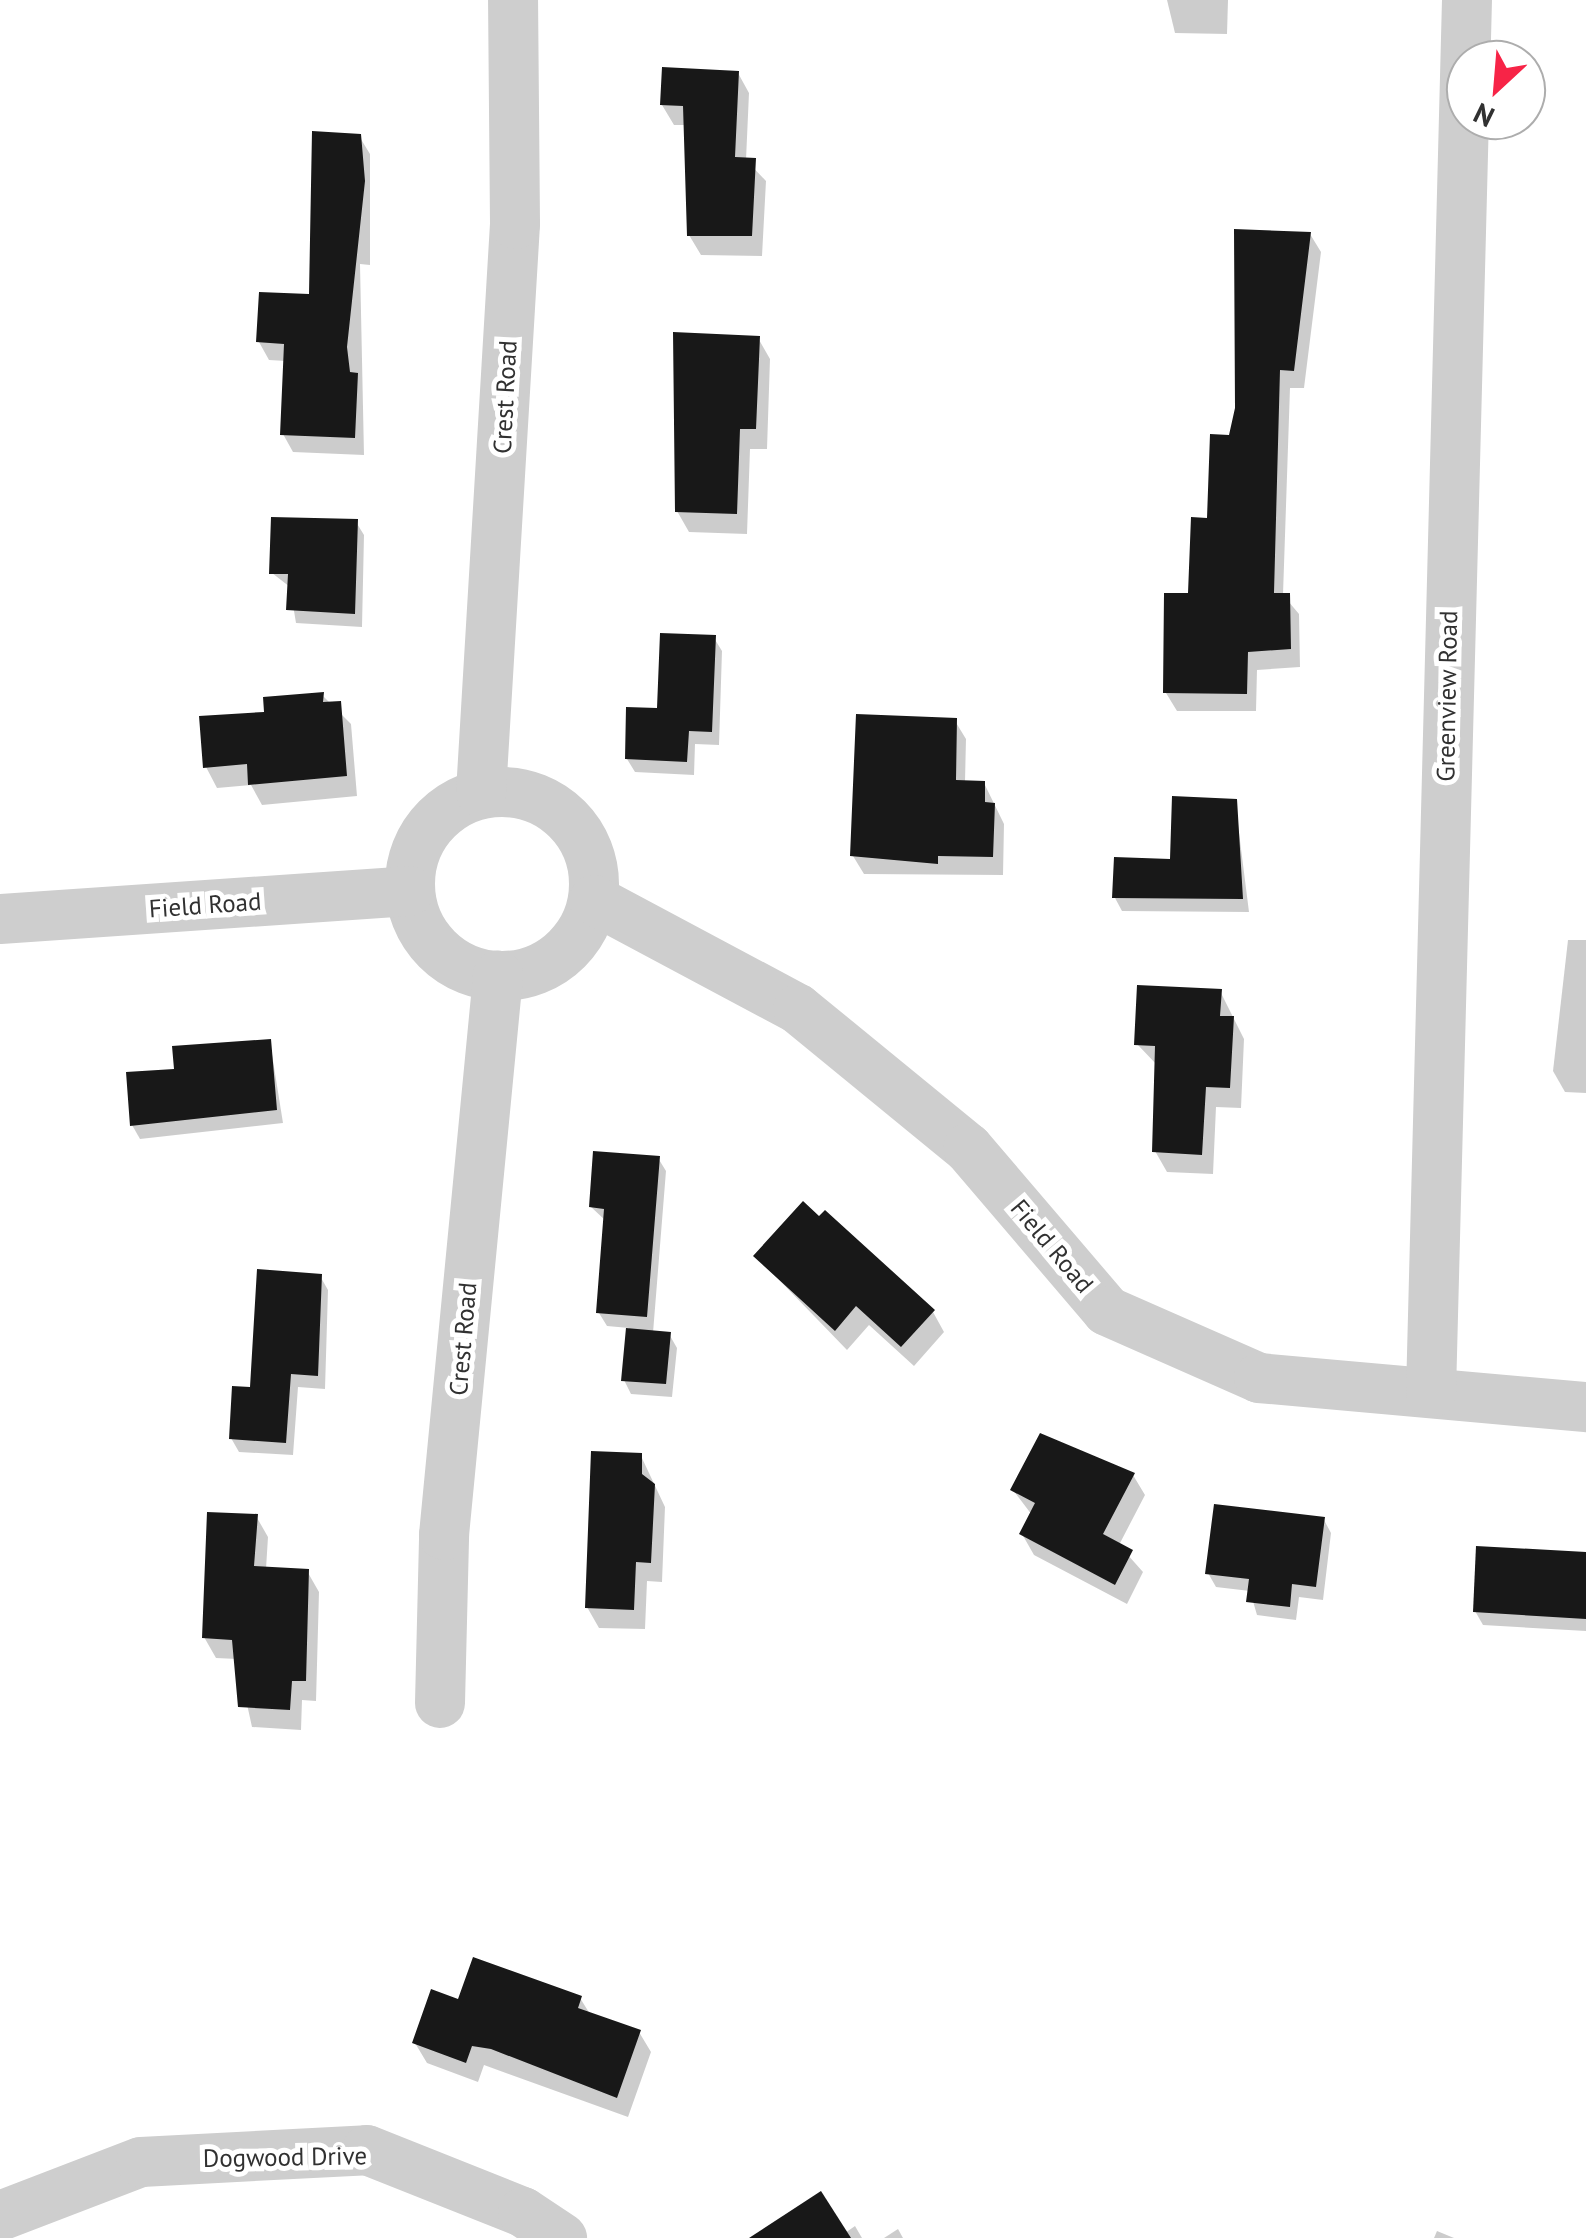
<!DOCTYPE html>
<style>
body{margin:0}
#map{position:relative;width:1586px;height:2238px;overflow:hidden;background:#fff;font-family:"PT Sans",sans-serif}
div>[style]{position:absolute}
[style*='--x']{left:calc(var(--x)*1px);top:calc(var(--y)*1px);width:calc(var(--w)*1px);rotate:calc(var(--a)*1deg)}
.shadow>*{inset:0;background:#0003}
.building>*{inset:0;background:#181818}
.street>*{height:50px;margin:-25px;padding:0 25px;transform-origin:25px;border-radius:25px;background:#cecece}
.street>.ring{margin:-25px;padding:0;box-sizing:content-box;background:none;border:50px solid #cecece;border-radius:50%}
span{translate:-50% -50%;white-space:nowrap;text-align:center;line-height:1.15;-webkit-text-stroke:10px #fff;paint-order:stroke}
.street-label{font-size:25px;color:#313131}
.north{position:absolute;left:1446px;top:40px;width:100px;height:100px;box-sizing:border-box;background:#fff;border:2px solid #adadad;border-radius:50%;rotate:206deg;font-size:28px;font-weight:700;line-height:40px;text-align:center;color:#313131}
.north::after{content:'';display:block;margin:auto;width:35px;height:45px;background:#f72447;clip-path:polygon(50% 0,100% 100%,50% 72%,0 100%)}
</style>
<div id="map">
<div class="shadow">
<i style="clip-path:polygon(1167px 0,1228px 0,1227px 34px,1175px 33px)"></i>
<i style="clip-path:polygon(738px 73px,749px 93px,746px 160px,766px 181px,762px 256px,701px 255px,689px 235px,686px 125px,674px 125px,662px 105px)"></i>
<i style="clip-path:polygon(359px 136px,370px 154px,370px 265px,360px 264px,364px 455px,293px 452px,283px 434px,286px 361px,269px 360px,259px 342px,311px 297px)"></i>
<i style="clip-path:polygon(1310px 234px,1321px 252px,1304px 388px,1290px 388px,1283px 595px,1299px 614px,1300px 667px,1257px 670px,1256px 711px,1177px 711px,1166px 693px,1238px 408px)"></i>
<i style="clip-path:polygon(758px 338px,770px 359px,767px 449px,750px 449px,747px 534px,689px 532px,677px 511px)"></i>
<i style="clip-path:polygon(356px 522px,364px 535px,362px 627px,296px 623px,290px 587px,272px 573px)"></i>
<i style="clip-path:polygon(714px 638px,722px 651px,719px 745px,695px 744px,694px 775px,635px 772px,627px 759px)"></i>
<i style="clip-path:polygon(322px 695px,351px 724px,357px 796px,262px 805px,251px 785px,217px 788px,206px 767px,267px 714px)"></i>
<i style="clip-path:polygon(955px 721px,966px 739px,965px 782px,984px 783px,1004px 824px,1003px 875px,864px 874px,853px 856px)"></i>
<i style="clip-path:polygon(1235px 801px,1249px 912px,1122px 911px,1115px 898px,1172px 862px)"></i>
<i style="clip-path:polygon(1568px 940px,1586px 940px,1586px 1093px,1565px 1092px,1553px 1071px)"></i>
<i style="clip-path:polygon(1220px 991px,1244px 1039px,1241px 1108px,1216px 1107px,1213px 1174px,1167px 1172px,1155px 1151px,1157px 1065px,1137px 1044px)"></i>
<i style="clip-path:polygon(270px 1042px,283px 1123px,140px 1139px,132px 1125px,176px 1072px)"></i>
<i style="clip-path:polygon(658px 1158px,666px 1171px,653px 1333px,669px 1334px,677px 1348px,672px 1397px,631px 1394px,624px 1380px,629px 1328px,607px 1326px,599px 1313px,606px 1221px,591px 1207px)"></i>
<i style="clip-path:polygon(756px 1256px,933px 1312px,944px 1332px,914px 1366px,869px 1325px,847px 1350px)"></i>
<i style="clip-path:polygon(320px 1276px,328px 1290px,325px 1389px,298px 1387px,293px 1455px,239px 1452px,231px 1438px)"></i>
<i style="clip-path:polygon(641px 1456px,665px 1507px,662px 1582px,647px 1581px,645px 1629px,599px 1628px,587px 1607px)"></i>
<i style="clip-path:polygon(1133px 1475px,1145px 1495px,1119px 1545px,1143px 1572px,1127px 1604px,1034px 1555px,1022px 1534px,1032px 1515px,1013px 1490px)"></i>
<i style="clip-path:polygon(256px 1516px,268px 1537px,266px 1569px,307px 1571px,319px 1592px,316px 1701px,302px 1700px,301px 1730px,252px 1727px,237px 1659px,216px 1658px,204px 1637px)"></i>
<i style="clip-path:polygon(1324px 1520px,1331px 1533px,1323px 1600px,1299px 1597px,1296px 1620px,1257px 1615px,1250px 1591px,1216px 1587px,1208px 1573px)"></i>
<i style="clip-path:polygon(1586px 1555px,1586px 1631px,1483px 1625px,1475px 1611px)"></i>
<i style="clip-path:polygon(580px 1998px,590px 2014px,639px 2032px,651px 2052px,628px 2117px,484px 2065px,478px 2082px,427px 2063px,415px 2043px,459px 2002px)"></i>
<i style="clip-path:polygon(855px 2226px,862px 2238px,793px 2238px,845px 2233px)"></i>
<i style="clip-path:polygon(898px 2229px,903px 2238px,884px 2238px)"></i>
<i style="clip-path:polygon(1437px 2231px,1454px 2238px,1434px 2238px)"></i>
</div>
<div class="building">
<i style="clip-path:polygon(662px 67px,739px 71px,735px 157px,756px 158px,752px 236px,687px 236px,683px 106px,660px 105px)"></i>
<i style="clip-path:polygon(312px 131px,361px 134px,365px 181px,347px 347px,350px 372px,358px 373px,355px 438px,280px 435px,284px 344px,256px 342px,259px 292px,309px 294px)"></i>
<i style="clip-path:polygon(1234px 229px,1311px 232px,1294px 371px,1280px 370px,1274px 593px,1290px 593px,1291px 649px,1248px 652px,1247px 694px,1163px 693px,1164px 593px,1188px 593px,1191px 517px,1207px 518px,1210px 434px,1229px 435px,1235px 408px)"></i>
<i style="clip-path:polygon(673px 332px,760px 336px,756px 429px,740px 429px,737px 514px,675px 512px)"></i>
<i style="clip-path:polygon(271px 517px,358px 519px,355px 614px,286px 610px,288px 574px,269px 574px)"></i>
<i style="clip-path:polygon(660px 633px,716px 635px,712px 732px,689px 731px,687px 762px,625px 759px,626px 707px,657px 708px)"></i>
<i style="clip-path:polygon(324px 692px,323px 702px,341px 701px,347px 776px,248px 785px,247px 764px,203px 768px,199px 716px,264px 712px,263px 697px)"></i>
<i style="clip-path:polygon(856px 714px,957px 718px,956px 780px,985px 781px,985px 802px,995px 803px,993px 857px,938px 856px,938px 864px,850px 856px)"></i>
<i style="clip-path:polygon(1172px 796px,1237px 799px,1243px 899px,1112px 898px,1114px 857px,1170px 859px)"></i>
<i style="clip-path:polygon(1137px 985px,1222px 989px,1220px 1016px,1234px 1016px,1230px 1088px,1206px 1087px,1202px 1155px,1152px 1152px,1155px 1046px,1134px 1045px)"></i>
<i style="clip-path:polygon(271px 1039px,277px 1110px,130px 1126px,126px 1072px,174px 1069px,172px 1046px)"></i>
<i style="clip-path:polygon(593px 1151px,660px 1156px,647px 1317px,596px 1313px,604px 1209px,589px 1207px)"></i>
<i style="clip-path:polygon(803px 1201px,819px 1216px,825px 1210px,935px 1310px,901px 1347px,856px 1306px,835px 1331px,753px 1256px)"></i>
<i style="clip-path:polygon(257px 1269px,322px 1274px,318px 1376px,291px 1374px,286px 1443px,229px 1439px,232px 1386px,250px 1387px)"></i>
<i style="clip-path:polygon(626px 1328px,671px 1332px,666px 1384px,621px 1381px)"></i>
<i style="clip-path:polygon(1040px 1433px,1135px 1473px,1103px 1534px,1133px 1550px,1115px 1585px,1019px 1534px,1035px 1503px,1010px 1490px)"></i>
<i style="clip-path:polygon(591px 1451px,642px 1453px,642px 1474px,655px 1484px,651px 1563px,636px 1562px,634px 1610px,585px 1608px)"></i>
<i style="clip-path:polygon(1214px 1504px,1325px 1517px,1316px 1587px,1292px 1584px,1290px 1607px,1246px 1602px,1249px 1579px,1205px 1574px)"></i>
<i style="clip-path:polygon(207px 1512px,258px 1514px,254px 1566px,309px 1569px,306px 1681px,292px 1681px,290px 1710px,238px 1707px,232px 1640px,202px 1638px)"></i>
<i style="clip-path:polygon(1476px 1546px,1586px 1552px,1586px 1619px,1473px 1612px)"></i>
<i style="clip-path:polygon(473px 1957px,582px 1996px,578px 2008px,641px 2030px,617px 2098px,491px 2049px,472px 2046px,466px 2063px,412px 2043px,431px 1989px,458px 1999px)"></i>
<i style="clip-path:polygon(821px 2191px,851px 2238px,749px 2238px)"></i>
</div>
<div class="street">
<i class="ring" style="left:410px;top:792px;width:134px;height:134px"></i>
<i style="--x:481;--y:793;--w:570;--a:-86.58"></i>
<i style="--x:515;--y:224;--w:224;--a:-90.5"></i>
<i style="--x:594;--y:900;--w:231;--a:28.1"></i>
<i style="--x:798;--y:1009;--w:220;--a:39.3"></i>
<i style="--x:968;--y:1148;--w:214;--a:49.5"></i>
<i style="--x:1107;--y:1311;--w:166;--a:23.8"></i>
<i style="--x:1259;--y:1378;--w:328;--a:5.1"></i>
<i style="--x:0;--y:919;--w:410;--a:-3.9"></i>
<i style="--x:1431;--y:1393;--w:1393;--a:-88.52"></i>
<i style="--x:440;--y:1703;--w:168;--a:-88.6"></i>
<i style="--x:444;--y:1535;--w:562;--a:-84.48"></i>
<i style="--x:0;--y:2216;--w:151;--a:-21"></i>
<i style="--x:141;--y:2162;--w:226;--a:-3"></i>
<i style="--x:367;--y:2150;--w:168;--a:21.7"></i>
<i style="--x:523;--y:2212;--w:47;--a:33.7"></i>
</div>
<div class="street-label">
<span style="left:505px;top:397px;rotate:-87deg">Crest Road</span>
<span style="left:1447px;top:696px;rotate:-89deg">Greenview Road</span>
<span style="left:205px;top:905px;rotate:-4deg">Field Road</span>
<span style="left:1052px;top:1246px;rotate:50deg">Field Road</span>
<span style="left:463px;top:1339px;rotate:-85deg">Crest Road</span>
<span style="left:285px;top:2157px;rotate:-1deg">Dogwood Drive</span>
</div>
<div class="north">N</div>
</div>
